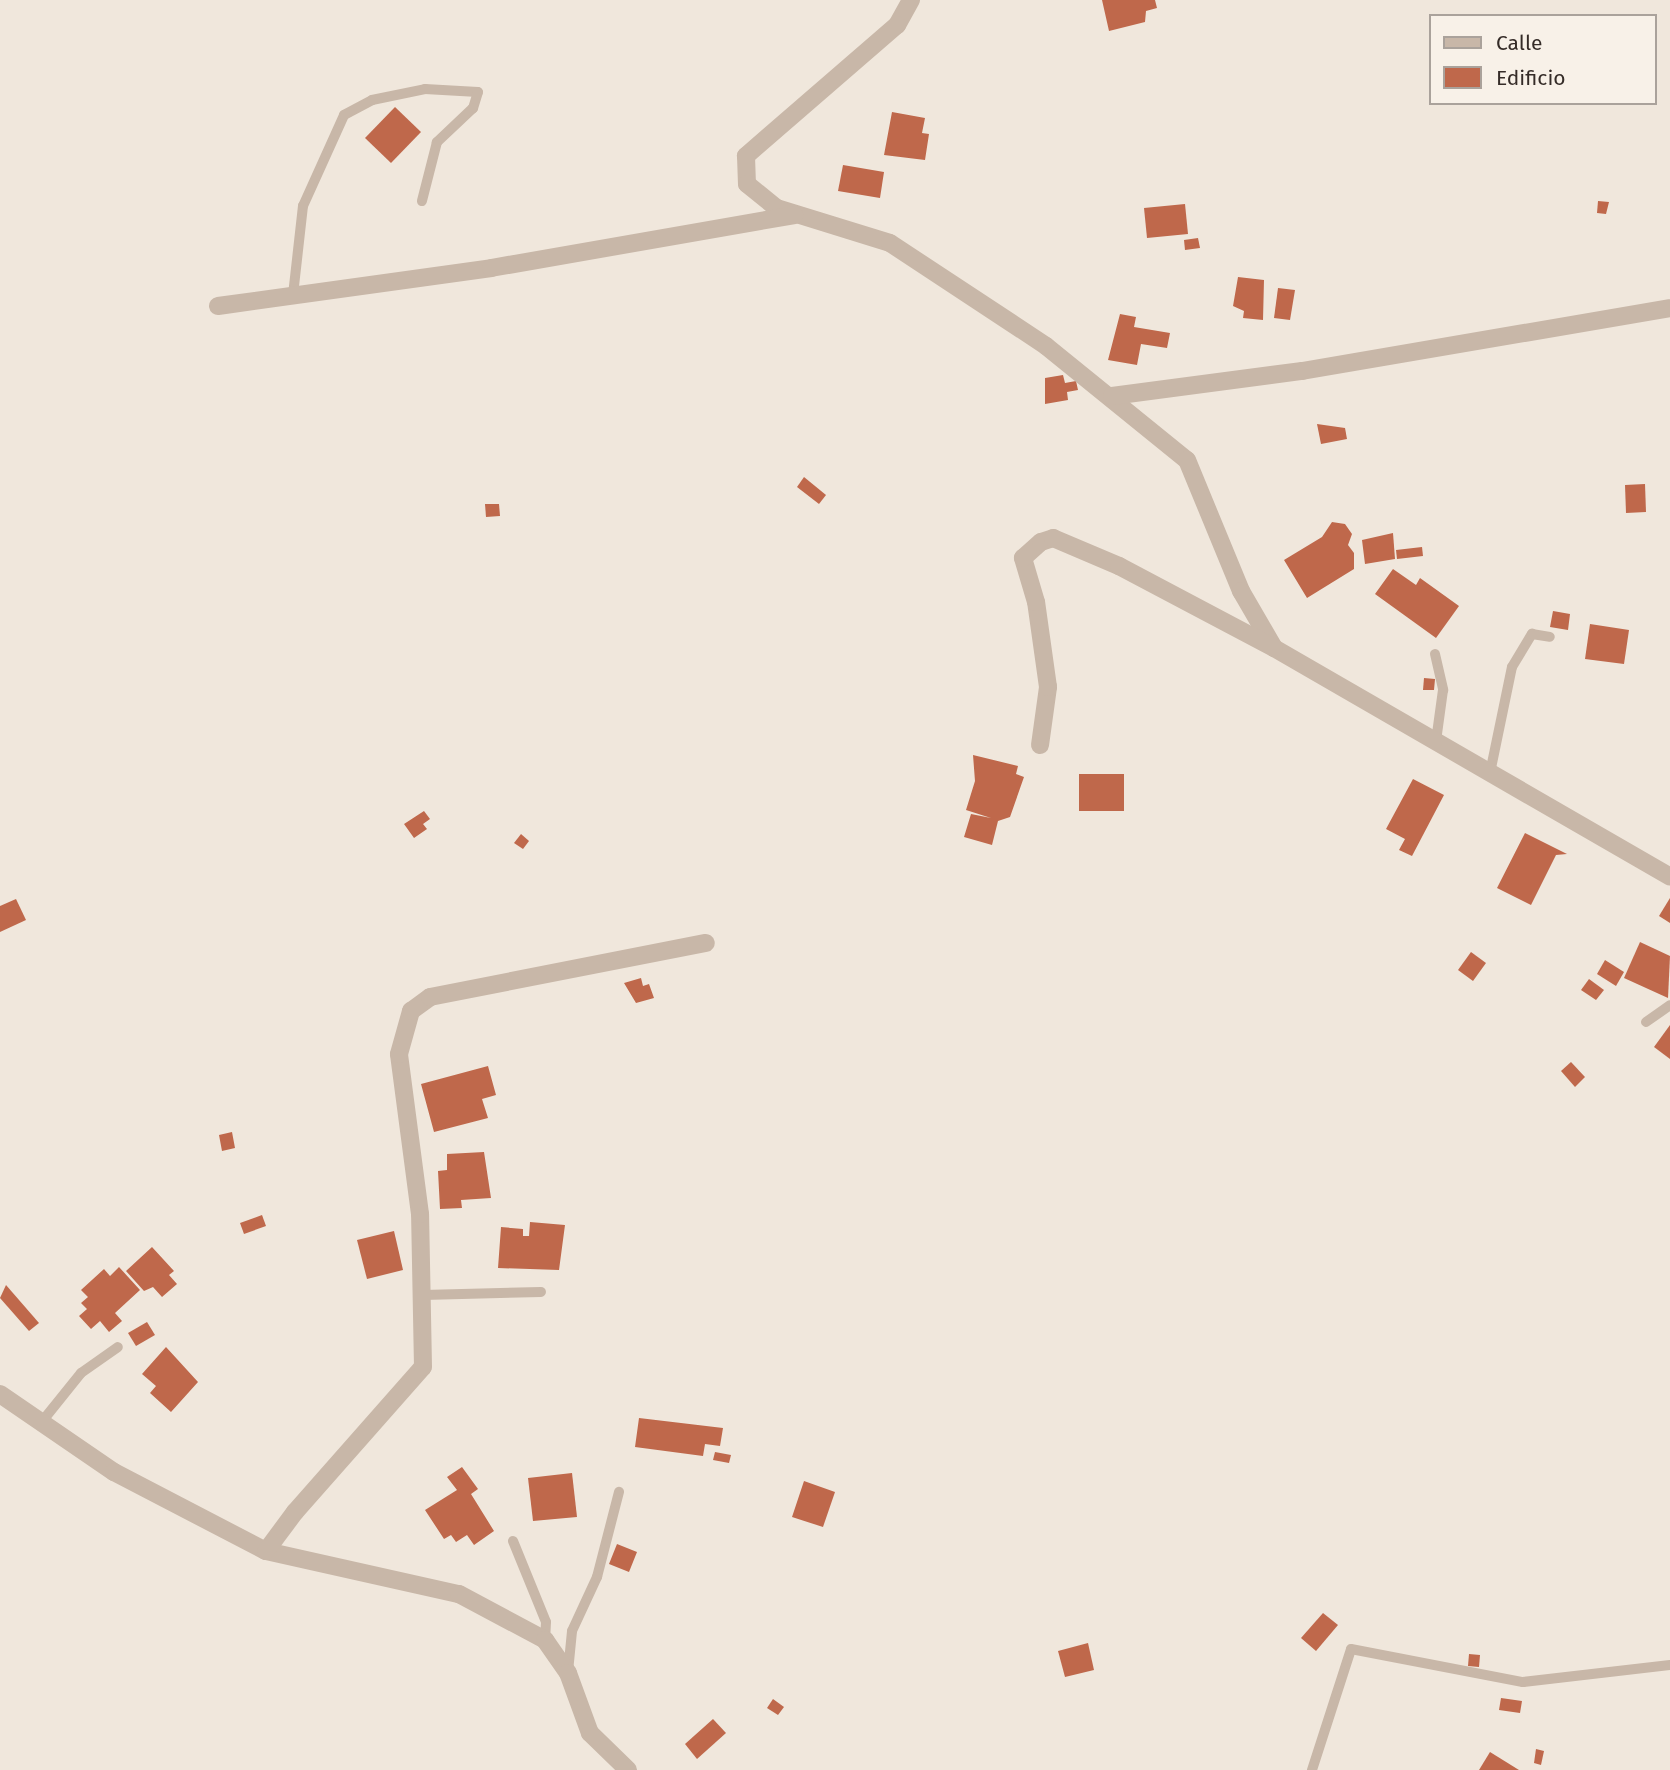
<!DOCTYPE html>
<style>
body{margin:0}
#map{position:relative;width:1670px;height:1770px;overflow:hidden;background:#f0e7dc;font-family:"Fira Sans",sans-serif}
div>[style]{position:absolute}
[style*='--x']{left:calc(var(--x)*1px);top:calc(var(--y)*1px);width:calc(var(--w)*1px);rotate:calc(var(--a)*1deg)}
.building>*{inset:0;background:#bf684b}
.service>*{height:10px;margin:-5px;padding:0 5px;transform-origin:5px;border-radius:5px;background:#c8b7a8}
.minor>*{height:18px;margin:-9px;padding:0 9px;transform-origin:9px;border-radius:9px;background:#c8b7a8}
span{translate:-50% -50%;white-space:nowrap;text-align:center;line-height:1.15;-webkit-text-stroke:7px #f8f1e8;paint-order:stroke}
.legend{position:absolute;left:1429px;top:14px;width:228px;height:91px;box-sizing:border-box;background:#f8f1e8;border:2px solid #aaa29b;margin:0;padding:9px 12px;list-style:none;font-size:21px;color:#352c28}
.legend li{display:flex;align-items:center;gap:14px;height:35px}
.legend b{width:35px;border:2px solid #aaa29b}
</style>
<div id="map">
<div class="building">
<i style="clip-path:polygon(1102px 0,1155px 0,1157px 8px,1146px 11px,1145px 22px,1109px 31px)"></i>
<i style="clip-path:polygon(395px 107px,421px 132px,391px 163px,365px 138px)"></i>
<i style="clip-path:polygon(892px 112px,925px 118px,922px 133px,929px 134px,925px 160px,884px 155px)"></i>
<i style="clip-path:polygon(843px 165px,884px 172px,880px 198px,838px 191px)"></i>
<i style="clip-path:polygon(1598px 201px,1609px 202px,1606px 214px,1597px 213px)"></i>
<i style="clip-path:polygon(1185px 204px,1188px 234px,1147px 238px,1144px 208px)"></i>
<i style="clip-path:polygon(1198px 238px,1200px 248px,1185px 250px,1184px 240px)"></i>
<i style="clip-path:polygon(1238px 277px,1264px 280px,1263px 320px,1243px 318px,1244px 311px,1233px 306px)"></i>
<i style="clip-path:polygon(1278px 288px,1295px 290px,1290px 320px,1274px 318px)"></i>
<i style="clip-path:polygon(1120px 314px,1136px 317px,1134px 327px,1170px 333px,1167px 348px,1141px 344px,1137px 365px,1108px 360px)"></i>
<i style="clip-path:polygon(1063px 375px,1065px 383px,1076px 381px,1078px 390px,1067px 392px,1068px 400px,1045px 404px,1045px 378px)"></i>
<i style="clip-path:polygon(1317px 424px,1345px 428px,1347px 439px,1321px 444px)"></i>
<i style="clip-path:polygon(804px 477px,826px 495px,819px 504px,797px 487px)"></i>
<i style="clip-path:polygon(1645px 484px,1646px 512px,1626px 513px,1625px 485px)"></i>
<i style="clip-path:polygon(485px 504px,499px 504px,500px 516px,486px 517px)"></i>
<i style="clip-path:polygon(1332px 522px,1345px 524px,1352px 534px,1348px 545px,1354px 553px,1354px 569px,1307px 598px,1284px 560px,1322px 537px)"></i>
<i style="clip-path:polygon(1393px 533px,1395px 559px,1365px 564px,1362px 540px)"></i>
<i style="clip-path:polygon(1422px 547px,1423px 556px,1397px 559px,1396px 550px)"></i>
<i style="clip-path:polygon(1393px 569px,1416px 585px,1420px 578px,1459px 606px,1436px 638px,1375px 594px)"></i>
<i style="clip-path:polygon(1553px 611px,1570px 614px,1568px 630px,1550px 627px)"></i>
<i style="clip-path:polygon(1590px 624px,1629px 630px,1624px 664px,1585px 659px)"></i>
<i style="clip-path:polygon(1424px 678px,1435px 679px,1434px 690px,1423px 690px)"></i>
<i style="clip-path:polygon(973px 755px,1018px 766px,1016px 774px,1024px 777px,1010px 817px,998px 821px,992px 845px,964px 837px,971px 814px,991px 818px,966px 810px,975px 781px)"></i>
<i style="clip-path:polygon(1079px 774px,1124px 774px,1124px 811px,1079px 811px)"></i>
<i style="clip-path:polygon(1413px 779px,1444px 795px,1412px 856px,1399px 850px,1405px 839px,1386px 829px)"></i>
<i style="clip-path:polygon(424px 811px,430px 819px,423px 824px,427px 829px,414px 838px,404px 824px)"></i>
<i style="clip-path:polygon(1525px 833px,1567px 854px,1556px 855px,1531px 905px,1497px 888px)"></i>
<i style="clip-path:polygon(521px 834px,529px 841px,523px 849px,514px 843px)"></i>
<i style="clip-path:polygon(1670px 898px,1670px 923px,1659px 916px)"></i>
<i style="clip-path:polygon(16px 899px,26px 920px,0 932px,0 906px)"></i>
<i style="clip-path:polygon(1640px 942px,1670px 956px,1668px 998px,1624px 978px)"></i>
<i style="clip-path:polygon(1471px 952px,1486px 963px,1473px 981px,1458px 970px)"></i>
<i style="clip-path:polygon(1605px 960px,1624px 972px,1616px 986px,1597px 974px)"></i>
<i style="clip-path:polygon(641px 978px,643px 986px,649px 984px,654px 998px,636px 1003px,624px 983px)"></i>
<i style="clip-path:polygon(1589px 979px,1604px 990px,1596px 1000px,1581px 990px)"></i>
<i style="clip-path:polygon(1670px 1025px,1670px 1059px,1654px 1047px)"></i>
<i style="clip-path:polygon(1571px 1062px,1585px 1077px,1575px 1087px,1561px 1071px)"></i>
<i style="clip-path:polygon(488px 1066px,496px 1095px,482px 1099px,488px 1118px,434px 1132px,421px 1084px)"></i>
<i style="clip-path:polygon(232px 1132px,235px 1148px,222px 1151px,219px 1135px)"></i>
<i style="clip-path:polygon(484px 1152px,491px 1198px,461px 1200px,462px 1208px,440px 1209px,438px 1171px,447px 1170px,447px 1154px)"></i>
<i style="clip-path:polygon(262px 1215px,266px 1226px,244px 1234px,240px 1223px)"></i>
<i style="clip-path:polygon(530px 1222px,565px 1225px,559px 1270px,498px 1268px,501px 1227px,523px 1229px,523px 1236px,529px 1236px)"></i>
<i style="clip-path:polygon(394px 1231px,403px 1270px,367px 1279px,357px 1240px)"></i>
<i style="clip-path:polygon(152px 1247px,174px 1271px,169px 1275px,177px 1284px,162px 1297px,153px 1287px,144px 1291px,126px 1271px)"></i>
<i style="clip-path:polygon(119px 1267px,140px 1290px,115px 1313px,122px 1321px,109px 1332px,100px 1321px,91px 1329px,79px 1316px,87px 1309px,81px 1303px,88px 1297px,81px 1290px,104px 1269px,110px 1276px)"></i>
<i style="clip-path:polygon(6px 1285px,39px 1323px,29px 1331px,0 1298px)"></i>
<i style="clip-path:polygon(147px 1322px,155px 1335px,136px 1346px,128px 1333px)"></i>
<i style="clip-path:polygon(166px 1347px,198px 1382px,171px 1412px,150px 1393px,156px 1386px,142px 1374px)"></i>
<i style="clip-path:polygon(639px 1418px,723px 1428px,720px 1446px,705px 1444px,703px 1456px,635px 1447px)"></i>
<i style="clip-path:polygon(715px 1452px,731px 1455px,729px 1463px,713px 1460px)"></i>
<i style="clip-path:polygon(462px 1467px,478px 1489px,471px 1494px,494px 1531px,474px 1545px,467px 1535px,456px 1542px,451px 1535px,444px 1539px,425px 1510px,457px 1490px,447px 1477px)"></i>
<i style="clip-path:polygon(572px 1473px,577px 1517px,533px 1521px,528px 1478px)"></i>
<i style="clip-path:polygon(804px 1481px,835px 1492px,823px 1527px,792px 1517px)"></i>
<i style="clip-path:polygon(617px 1544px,637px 1552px,629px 1572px,609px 1564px)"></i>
<i style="clip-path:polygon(1323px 1613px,1338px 1625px,1316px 1651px,1301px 1638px)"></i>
<i style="clip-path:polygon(1088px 1643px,1094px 1670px,1065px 1677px,1058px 1651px)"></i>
<i style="clip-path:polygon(1469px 1654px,1480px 1655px,1479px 1667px,1468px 1666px)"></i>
<i style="clip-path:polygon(1501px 1698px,1522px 1701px,1520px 1713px,1499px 1710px)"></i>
<i style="clip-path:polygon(773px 1699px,784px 1707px,778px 1715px,767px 1708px)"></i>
<i style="clip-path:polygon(713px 1719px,726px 1733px,697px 1759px,685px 1744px)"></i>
<i style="clip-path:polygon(1536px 1749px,1544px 1751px,1541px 1765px,1534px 1763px)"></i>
<i style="clip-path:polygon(1490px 1752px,1519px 1770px,1479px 1770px)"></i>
</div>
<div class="service">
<i style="--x:293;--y:295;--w:90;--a:-83.6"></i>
<i style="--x:303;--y:206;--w:100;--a:-65.7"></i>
<i style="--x:344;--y:115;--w:32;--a:-28"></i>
<i style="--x:372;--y:100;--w:54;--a:-11.7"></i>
<i style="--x:425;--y:89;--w:53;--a:3.2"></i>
<i style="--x:478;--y:92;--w:17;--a:107"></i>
<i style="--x:473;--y:108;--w:50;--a:136.6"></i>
<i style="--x:437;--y:142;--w:61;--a:104.3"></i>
<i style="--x:1435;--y:654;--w:37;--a:77"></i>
<i style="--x:1443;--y:690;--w:51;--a:97.8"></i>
<i style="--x:1490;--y:773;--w:108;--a:-78.3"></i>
<i style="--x:1512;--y:667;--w:39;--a:-59"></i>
<i style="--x:1532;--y:634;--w:18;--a:9"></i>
<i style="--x:1646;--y:1022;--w:29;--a:-35"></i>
<i style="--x:423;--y:1295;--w:118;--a:-1.5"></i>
<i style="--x:40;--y:1424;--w:65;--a:-51.2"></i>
<i style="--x:81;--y:1373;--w:45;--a:-35.1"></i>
<i style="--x:513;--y:1541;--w:87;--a:67.8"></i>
<i style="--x:546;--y:1622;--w:18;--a:93"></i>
<i style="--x:568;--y:1672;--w:41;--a:-84.4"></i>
<i style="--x:572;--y:1631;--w:60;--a:-65.2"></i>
<i style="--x:597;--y:1577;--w:88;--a:-75.5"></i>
<i style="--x:1312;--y:1770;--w:127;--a:-72.1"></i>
<i style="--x:1351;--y:1649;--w:175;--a:10.9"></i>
<i style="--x:1523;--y:1682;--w:148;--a:-6.6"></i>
</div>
<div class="minor">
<i style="--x:911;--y:0;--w:29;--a:119"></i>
<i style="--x:897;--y:25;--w:200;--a:139.1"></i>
<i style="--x:746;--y:156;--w:28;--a:88"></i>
<i style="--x:747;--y:184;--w:38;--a:39"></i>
<i style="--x:777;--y:208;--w:118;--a:17.2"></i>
<i style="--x:890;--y:243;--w:187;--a:33.4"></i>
<i style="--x:1046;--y:346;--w:181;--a:39"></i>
<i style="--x:1187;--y:460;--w:142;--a:67.6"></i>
<i style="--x:1241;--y:591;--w:66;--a:59.9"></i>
<i style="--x:1274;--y:648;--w:457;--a:30"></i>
<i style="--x:218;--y:306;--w:276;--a:-7.9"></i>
<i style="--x:491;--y:268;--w:308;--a:-9.9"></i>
<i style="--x:1112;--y:396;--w:192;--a:-7.5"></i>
<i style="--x:1302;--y:371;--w:373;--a:-9.7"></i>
<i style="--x:1040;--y:745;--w:59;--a:-82.1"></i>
<i style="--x:1048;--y:687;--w:86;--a:-98"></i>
<i style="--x:1036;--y:602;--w:46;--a:-106.5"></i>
<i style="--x:1023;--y:558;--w:24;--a:-42"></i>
<i style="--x:1041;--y:542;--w:13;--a:-18"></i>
<i style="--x:1053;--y:538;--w:72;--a:23"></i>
<i style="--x:1119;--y:566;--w:175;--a:27.9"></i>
<i style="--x:0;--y:1394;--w:138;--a:34.4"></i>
<i style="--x:114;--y:1472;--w:171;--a:27.5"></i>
<i style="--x:266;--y:1551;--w:198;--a:12.6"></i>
<i style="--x:459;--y:1594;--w:98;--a:28.1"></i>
<i style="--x:545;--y:1640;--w:40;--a:55.1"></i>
<i style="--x:568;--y:1673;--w:64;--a:69.9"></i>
<i style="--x:590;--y:1733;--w:53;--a:44.2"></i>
<i style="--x:266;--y:1551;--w:49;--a:-53.4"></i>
<i style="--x:295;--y:1512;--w:193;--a:-48.6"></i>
<i style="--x:423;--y:1367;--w:153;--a:-91.1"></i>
<i style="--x:420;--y:1214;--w:161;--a:-97.5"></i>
<i style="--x:399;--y:1054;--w:45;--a:-74.4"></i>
<i style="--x:411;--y:1011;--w:24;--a:-36"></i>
<i style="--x:430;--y:997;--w:281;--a:-11.1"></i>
</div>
<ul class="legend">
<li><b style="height:9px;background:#c8b7a8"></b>Calle</li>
<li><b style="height:19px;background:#bf684b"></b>Edificio</li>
</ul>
</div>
